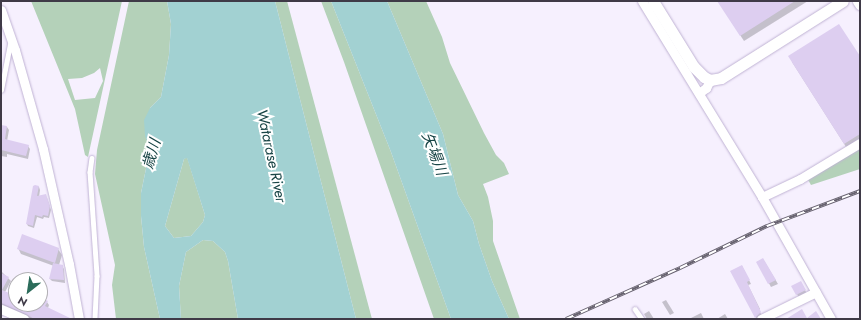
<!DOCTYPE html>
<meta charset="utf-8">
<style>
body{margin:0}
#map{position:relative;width:861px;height:320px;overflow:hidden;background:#f6f0fe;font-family:Jost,"Noto Sans JP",sans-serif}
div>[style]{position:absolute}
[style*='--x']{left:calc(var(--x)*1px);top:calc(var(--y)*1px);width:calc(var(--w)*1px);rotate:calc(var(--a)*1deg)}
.green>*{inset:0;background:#b4d1b9}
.water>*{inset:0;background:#a2d1d2}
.shadow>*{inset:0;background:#0003}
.building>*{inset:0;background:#ddcef0}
.roads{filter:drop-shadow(0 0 1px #c0b3d4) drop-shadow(0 0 1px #c0b3d4)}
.service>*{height:4.5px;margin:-2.25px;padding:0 2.25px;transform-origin:2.25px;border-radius:2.25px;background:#fff}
.minor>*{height:9px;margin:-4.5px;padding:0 4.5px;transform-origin:4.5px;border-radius:4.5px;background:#fff}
.tertiary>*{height:11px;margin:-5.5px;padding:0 5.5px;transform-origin:5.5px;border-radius:5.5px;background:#fff}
.rail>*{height:4px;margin-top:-2px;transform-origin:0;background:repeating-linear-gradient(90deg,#fff 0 8px,#67626f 0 16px);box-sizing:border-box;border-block:1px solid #67626f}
span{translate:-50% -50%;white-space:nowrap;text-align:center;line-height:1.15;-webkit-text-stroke:4px #fff;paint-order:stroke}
.water-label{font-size:15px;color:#194546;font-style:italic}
.frame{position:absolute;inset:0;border:2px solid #3f3a47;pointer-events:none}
.north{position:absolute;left:8px;top:272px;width:40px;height:40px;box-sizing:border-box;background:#fff;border:1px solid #b2b0b5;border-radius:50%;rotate:210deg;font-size:11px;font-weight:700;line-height:16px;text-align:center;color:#3f3a47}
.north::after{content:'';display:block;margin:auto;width:14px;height:18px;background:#2c6c5b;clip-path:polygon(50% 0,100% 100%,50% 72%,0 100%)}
</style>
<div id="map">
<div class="green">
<i style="clip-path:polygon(evenodd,31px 1px,122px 1px,88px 157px,85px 155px,75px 109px,31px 1px,100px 68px,103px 81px,95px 98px,75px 100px,68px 79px,82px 78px,94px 73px,100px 68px)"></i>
<i style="clip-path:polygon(129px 1px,167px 1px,171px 24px,169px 55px,161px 97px,150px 108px,148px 143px,150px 149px,141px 193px,141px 216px,144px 247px,160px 319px,116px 319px,112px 285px,115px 265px,95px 174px,97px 150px)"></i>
<i style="clip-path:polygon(275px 1px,287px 1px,372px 319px,356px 319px)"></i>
<i style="clip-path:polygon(321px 1px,331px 1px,391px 152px,451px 319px,434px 319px,344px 62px)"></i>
<i style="clip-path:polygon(387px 1px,426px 1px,442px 37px,450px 63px,484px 133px,496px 155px,504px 163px,509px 174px,483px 184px,488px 197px,493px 221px,493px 241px,520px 319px,509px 319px,492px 281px,479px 244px,473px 221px,458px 195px,443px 134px)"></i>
<i style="clip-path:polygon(860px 146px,860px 169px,811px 185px,807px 178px)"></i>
<i style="clip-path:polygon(187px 157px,205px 215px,203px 222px,191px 236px,174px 238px,165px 226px,184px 159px)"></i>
<i style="clip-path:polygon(203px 240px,213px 241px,225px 252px,228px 261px,238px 319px,181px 319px,179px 286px,186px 252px)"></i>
</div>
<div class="water">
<i style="clip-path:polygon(evenodd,167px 1px,275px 1px,356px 319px,238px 319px,228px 261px,225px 252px,213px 241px,203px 240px,186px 252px,179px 286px,181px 319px,160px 319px,144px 247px,141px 216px,141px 193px,150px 149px,145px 136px,144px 120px,150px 108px,161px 97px,169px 55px,171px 24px,167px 1px,187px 158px,205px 215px,203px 222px,191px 236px,174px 238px,165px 226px,184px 159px,187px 158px)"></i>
<i style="clip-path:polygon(331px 1px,387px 1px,443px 134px,458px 195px,473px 221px,479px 244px,492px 281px,509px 319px,451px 319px,391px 152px)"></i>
</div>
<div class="shadow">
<i style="clip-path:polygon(718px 1px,808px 1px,744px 41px)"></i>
<i style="clip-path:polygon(860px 58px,860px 142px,848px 150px,792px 62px)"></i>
<i style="clip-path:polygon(1px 127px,7px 127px,9px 130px,7px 141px,28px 146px,30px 149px,28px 159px,7px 154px,7px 157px,1px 156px)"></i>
<i style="clip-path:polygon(34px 187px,39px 187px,40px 190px,39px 197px,47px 198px,51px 210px,49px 218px,44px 217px,43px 219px,37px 217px,34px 228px,28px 226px,27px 224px)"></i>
<i style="clip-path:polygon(18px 248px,58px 249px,62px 255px,59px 265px,62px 266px,64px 269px,65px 283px,52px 281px,50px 279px,54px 266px,21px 254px)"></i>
<i style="clip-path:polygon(763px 259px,778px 284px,771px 287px,757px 262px)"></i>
<i style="clip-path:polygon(742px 266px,751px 284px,748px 285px,760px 309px,759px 310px,762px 316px,757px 319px,732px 271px)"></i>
<i style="clip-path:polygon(1px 271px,11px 281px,5px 292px,16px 297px,16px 304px,40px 304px,40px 284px,45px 290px,40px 298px,47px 302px,49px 305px,48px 308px,65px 319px,31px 319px,4px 307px,1px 303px)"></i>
<i style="clip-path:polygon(793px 286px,803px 286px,807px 294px,799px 298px)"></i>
<i style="clip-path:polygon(666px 300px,674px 313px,670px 315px,662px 302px)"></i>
<i style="clip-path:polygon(649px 311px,654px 319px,647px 319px,644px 314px)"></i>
<i style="clip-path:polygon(701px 313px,704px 319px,689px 319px)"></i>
<i style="clip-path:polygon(725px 314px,728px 319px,717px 319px)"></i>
</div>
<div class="building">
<i style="clip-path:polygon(717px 1px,795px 1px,740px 36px)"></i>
<i style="clip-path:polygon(839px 24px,860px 56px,860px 134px,844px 144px,788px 56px)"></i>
<i style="clip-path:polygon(1px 125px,7px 126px,5px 139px,29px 145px,26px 156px,1px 150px)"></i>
<i style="clip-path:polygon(35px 185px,39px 186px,37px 196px,46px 194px,50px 206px,48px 216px,43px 215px,42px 217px,35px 215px,33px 226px,26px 224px,33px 186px)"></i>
<i style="clip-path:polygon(22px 234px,59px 248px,55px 263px,17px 249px)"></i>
<i style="clip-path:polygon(763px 258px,776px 280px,768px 284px,756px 262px)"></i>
<i style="clip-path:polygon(53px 263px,63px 265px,64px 280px,49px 279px)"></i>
<i style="clip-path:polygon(742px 265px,750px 280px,747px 282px,761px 312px,755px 318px,730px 271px)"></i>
<i style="clip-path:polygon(1px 273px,9px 277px,2px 290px,16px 296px,16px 304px,40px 304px,40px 297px,48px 301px,45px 306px,72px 319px,34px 319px,26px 314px,1px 303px)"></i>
<i style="clip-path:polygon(801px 281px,806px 290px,796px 295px,791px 286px)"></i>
<i style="clip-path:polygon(802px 309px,807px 318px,816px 311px,821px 319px,786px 319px)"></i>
</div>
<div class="roads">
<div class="service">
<i style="--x:1;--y:90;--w:47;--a:-78.9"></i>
<i style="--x:92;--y:158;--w:14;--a:98"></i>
<i style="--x:90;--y:172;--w:104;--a:86.1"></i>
<i style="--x:97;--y:276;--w:43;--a:92.7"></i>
<i style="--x:635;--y:309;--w:12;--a:55"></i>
</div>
<div class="minor">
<i style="--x:642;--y:1;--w:230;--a:58.5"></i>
<i style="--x:762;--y:197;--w:140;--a:60.5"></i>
<i style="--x:1;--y:10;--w:42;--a:70.7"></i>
<i style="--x:15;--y:50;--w:103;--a:74.2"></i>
<i style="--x:43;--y:149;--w:118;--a:77.3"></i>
<i style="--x:69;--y:264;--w:56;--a:79.7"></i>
<i style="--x:699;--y:93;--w:9;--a:-36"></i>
<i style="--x:706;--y:88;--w:9;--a:-63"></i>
<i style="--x:762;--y:197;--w:42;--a:-25.3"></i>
<i style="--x:800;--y:179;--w:70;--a:-31"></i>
<i style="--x:1;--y:309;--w:25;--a:23"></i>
<i style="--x:761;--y:319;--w:61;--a:-26.1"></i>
</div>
<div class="tertiary">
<i style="--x:653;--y:1;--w:78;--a:58.2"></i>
<i style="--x:694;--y:67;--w:14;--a:45"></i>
<i style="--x:704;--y:77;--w:7;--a:27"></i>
<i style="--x:710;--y:80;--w:11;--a:-10"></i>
<i style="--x:721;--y:78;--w:144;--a:-32.3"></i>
<i style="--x:858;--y:1;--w:4;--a:56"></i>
</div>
</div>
<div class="rail">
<i style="--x:566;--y:319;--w:125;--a:-24.1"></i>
<i style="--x:680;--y:268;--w:97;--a:-25.8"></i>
<i style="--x:767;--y:226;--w:99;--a:-20.6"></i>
</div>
<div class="water-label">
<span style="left:152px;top:154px;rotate:-74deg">歳川</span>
<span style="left:434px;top:154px;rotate:69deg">矢場川</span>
<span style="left:271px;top:156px;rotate:78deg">Watarase River</span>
</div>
<div class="frame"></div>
<div class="north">N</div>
</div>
